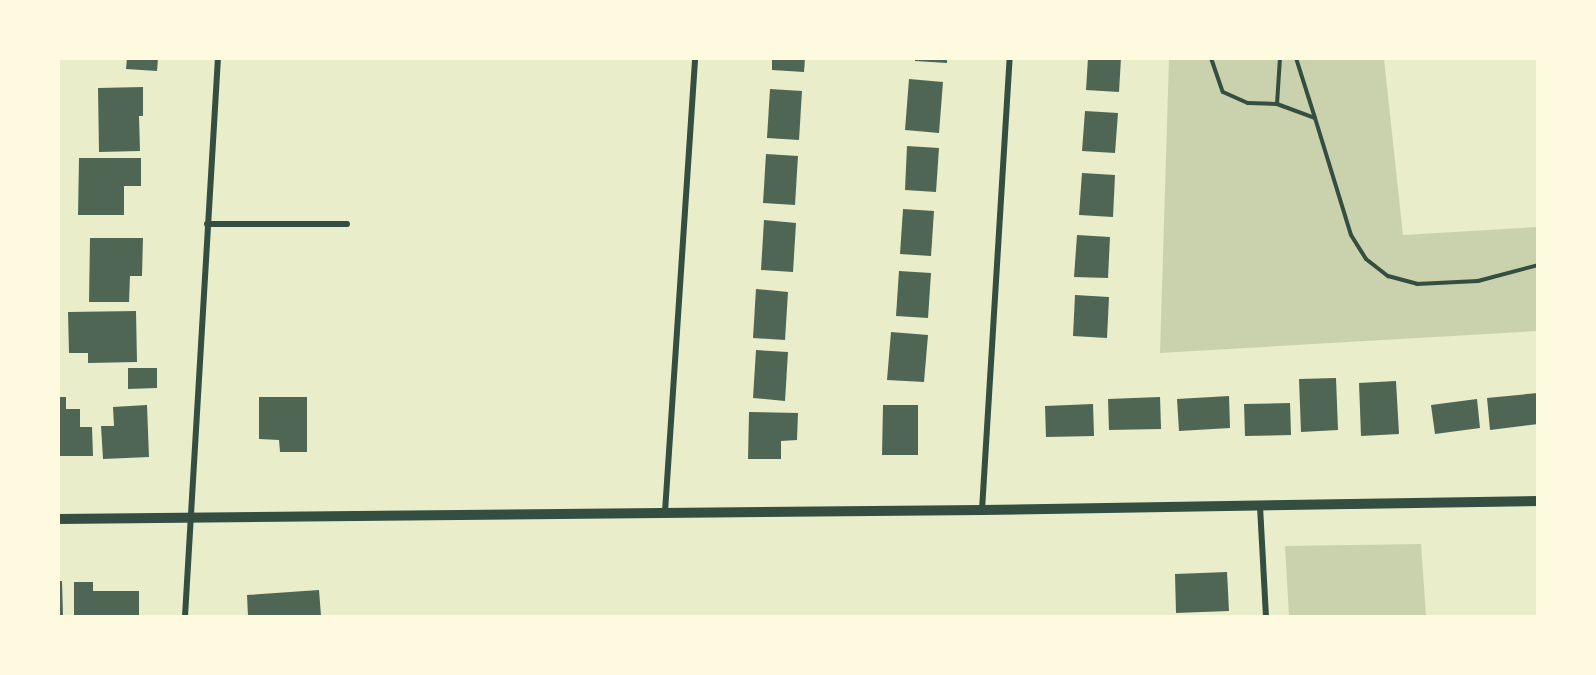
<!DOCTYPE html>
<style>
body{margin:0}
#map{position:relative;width:1596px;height:675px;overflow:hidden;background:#e9edc9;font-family:"Varela Round",sans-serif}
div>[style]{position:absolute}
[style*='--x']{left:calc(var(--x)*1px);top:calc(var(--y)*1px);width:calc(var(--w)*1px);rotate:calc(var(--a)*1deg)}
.green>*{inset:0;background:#cad2ad}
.building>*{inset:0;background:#4f6655}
.path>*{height:4px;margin:-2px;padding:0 2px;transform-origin:2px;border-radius:2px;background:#344e41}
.minor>*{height:6px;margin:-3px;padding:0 3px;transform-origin:3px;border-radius:3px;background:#344e41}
.tertiary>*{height:10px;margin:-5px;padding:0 5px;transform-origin:5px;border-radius:5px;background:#344e41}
span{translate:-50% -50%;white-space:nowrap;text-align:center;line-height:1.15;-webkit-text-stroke:6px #fefae0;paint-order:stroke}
.frame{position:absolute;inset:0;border:60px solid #fefae0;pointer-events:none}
</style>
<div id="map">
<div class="green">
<i style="clip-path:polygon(1169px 59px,1384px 59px,1403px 235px,1537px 227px,1537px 331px,1160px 353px)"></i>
<i style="clip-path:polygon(1421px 544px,1426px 616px,1289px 616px,1285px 546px)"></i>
</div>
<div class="building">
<i style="clip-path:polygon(127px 58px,158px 58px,157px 71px,126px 69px)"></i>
<i style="clip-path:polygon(772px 58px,805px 58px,804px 72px,772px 70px)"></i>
<i style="clip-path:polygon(915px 58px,947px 58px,947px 63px,915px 61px)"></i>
<i style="clip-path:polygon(1088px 58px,1121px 58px,1119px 92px,1086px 90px)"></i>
<i style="clip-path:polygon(909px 79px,943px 82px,939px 133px,905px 130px)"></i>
<i style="clip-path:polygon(143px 87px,143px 116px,139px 116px,140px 151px,99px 152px,98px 88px)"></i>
<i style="clip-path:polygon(770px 89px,802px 91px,799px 140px,767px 138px)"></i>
<i style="clip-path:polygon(1085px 111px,1118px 113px,1115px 153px,1082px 151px)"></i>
<i style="clip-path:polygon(907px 146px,939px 148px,936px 192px,905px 190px)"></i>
<i style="clip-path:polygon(766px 154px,798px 156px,795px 205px,763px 203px)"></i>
<i style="clip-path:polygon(79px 158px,141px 158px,141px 186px,124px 186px,124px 215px,78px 215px)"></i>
<i style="clip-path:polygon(1082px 173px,1115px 175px,1113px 217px,1079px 215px)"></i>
<i style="clip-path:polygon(903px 209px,934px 211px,931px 256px,900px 254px)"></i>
<i style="clip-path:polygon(764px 220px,796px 223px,793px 272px,761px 270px)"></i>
<i style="clip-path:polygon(1077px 235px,1110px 237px,1108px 278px,1074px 277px)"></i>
<i style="clip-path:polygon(90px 238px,143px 238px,142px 276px,130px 276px,129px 302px,89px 302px)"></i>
<i style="clip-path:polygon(899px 271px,931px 273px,928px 318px,896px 316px)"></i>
<i style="clip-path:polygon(756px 289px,788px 292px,785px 340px,753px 338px)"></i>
<i style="clip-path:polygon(1075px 295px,1109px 297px,1107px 338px,1073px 336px)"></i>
<i style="clip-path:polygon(136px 311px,137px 362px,88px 363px,88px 353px,69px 353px,68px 312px)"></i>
<i style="clip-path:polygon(891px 332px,928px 335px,924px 382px,887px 380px)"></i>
<i style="clip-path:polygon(756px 350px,788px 352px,785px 401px,753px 398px)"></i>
<i style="clip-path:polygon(128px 368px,157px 368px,157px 388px,128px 389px)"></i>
<i style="clip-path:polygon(1336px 378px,1338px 430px,1301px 432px,1299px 379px)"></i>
<i style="clip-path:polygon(1396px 381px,1399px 434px,1361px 436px,1359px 383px)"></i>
<i style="clip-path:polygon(1538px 393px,1538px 424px,1490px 430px,1487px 398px)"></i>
<i style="clip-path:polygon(1229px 396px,1230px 428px,1179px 431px,1177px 399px)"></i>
<i style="clip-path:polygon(58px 397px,66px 397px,66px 409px,80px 409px,80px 427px,92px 427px,93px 456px,58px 456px)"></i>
<i style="clip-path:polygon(259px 397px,307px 397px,307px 452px,280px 452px,279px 440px,259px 439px)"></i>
<i style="clip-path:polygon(1160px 397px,1161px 429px,1109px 430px,1108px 399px)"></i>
<i style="clip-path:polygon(1477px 399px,1480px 428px,1435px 434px,1431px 405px)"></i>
<i style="clip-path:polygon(1290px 403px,1291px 435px,1245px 436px,1244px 404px)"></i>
<i style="clip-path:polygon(1093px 404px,1094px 436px,1046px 437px,1045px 406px)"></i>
<i style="clip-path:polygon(147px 405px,149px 457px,103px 459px,101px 426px,114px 426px,113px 407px)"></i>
<i style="clip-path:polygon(883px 405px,918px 405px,918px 455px,882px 455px)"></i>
<i style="clip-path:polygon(749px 412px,798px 413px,797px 440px,781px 441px,781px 459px,748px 459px)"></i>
<i style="clip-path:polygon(1227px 572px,1229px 611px,1176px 613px,1175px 574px)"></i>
<i style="clip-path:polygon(58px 581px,62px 581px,63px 616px,58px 616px)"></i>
<i style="clip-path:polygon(74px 582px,93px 582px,93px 591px,139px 591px,139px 616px,74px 616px)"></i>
<i style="clip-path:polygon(319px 590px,321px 616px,248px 616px,247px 595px)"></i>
</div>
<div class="path">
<i style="--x:1211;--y:58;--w:36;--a:71"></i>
<i style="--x:1223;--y:92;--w:27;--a:24"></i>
<i style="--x:1248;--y:103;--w:29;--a:2"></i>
<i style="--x:1277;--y:104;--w:40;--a:20.2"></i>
<i style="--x:1315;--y:118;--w:122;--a:72.9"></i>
<i style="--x:1351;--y:235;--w:28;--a:58"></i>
<i style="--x:1366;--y:259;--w:28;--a:38"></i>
<i style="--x:1388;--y:276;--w:30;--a:15"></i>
<i style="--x:1417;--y:284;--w:61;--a:-2.8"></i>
<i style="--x:1478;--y:281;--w:62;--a:-14.9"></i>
<i style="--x:1296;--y:58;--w:63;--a:72.4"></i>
<i style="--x:1277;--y:104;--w:46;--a:-86.3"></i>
</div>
<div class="minor">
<i style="--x:207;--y:224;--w:140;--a:0"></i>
<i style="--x:1260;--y:506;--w:110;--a:86.9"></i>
<i style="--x:982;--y:510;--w:453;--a:-86.5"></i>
<i style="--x:665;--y:512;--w:455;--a:-86.2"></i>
<i style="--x:185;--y:616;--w:559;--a:-86.62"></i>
</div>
<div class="tertiary">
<i style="--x:58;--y:519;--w:924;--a:-0.56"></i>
<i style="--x:982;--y:510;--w:556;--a:-0.93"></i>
</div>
<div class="frame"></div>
</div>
